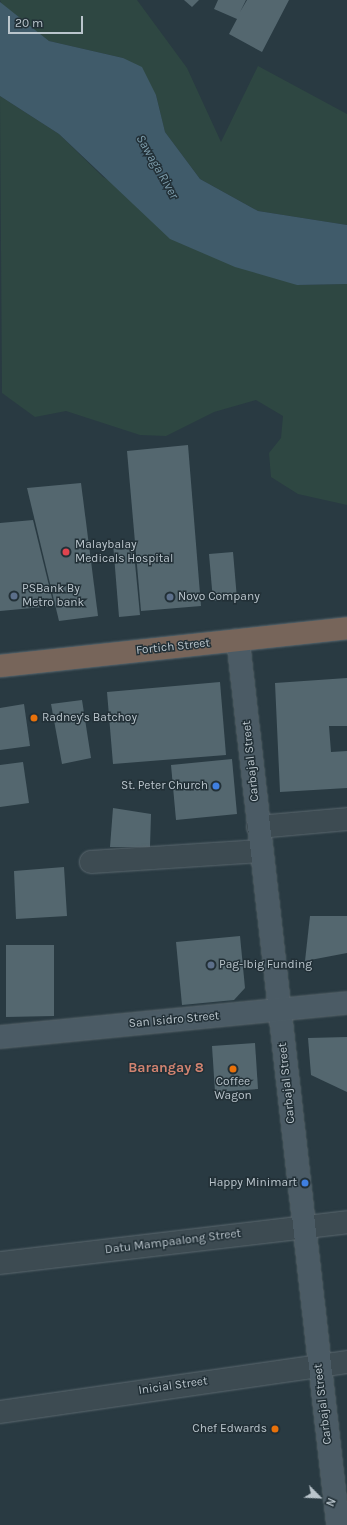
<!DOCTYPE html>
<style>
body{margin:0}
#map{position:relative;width:347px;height:1525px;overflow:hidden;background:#293a42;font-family:Karla,sans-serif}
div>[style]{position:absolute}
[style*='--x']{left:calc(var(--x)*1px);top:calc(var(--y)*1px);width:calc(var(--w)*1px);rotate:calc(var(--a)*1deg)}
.green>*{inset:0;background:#2e4742}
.water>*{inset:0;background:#405b6a}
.building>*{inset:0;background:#54676f}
.roads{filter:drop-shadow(0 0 1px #5b686f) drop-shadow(0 0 1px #5b686f)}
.street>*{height:22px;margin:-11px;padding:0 11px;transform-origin:11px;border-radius:11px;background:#3d4b52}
.secondary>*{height:22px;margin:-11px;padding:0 11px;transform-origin:11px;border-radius:11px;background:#4b5b65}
.highway>*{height:22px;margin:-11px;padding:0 11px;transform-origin:11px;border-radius:11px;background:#77655a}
.dots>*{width:11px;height:11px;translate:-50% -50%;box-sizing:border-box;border:2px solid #223037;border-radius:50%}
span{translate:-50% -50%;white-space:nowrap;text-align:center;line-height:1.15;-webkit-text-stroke:3px #223037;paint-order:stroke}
.poi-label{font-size:12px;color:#bac5cc}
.left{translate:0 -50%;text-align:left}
.right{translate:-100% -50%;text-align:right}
.street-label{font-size:12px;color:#bac5cc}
.water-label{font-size:13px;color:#7d9dac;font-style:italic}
.quarter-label{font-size:14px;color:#d18370;font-weight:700}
.north{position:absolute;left:299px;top:1477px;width:40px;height:40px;-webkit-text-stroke:3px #223037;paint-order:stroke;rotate:114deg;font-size:11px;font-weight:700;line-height:16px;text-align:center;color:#bac5cc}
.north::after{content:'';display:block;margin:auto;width:14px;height:18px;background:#bac5cc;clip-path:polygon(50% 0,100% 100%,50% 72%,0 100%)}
.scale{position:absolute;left:8px;top:16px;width:75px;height:18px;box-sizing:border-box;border:2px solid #bac5cc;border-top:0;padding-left:5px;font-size:12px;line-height:14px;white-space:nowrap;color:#bac5cc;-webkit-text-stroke:3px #223037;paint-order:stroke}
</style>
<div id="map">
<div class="green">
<i style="clip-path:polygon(0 0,137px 0,187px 68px,221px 142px,258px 66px,347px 114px,347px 225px,258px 211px,200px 179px,165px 132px,156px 95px,123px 58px,49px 41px,3px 7px)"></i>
<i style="clip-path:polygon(0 96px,59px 134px,103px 177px,297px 285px,347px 284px,347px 505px,298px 494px,271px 477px,269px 453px,281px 438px,283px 416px,256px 400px,214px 412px,166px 436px,140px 435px,66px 411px,35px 417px,2px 393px)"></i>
</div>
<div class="water">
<i style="clip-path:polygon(0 2px,49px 41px,123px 58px,142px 67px,156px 95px,165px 132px,200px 179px,258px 211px,347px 225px,347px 284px,297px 285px,235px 267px,170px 239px,59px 134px,0 96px)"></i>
</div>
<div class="building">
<i style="clip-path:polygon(184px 0,199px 0,192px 7px)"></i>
<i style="clip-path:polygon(218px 0,246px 0,240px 12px,247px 0,289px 0,262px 52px,229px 34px,237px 19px,214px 9px)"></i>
<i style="clip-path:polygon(188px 445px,201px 606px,141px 611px,127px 451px)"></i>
<i style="clip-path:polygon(81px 483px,98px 616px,59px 621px,27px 488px)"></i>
<i style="clip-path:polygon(33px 520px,54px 606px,0 611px,0 523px)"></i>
<i style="clip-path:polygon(133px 542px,140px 615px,119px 617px,113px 543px)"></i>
<i style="clip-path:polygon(233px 552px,237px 599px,213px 601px,209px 554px)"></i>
<i style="clip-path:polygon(347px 678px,347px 726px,329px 726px,331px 752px,347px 751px,347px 788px,280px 792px,275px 683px)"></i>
<i style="clip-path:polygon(220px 682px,226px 755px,113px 764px,107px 692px)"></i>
<i style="clip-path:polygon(82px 700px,91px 758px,62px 764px,51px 704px)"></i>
<i style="clip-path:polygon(24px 704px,30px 746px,0 750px,0 708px)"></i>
<i style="clip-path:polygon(232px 759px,237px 814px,176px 820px,171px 765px)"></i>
<i style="clip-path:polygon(23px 762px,29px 803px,0 807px,0 765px)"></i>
<i style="clip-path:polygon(113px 808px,151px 814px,150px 847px,110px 847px)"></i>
<i style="clip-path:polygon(64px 867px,67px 916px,16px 919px,14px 871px)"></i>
<i style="clip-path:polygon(310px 916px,347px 916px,347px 953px,305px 961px)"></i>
<i style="clip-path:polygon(240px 936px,245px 988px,234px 1000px,182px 1005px,176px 942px)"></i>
<i style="clip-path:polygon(6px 945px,54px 945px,54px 1016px,6px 1017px)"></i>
<i style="clip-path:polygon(347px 1037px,347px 1092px,311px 1075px,308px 1038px)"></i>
<i style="clip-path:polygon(255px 1043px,258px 1089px,215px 1092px,212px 1046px)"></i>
</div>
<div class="roads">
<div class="street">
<i style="--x:258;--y:827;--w:89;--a:-5.1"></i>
<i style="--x:91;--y:862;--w:170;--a:-3.7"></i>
<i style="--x:0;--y:1263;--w:349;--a:-6.7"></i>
<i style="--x:0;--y:1412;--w:351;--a:-8.2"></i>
</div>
<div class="secondary">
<i style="--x:238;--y:640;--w:891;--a:83.55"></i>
<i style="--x:0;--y:1037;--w:349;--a:-5.6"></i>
</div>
<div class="highway">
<i style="--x:0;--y:666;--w:349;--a:-6.2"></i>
</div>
</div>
<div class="dots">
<i style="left:66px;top:552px;background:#e0444e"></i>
<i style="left:14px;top:596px;background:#5c6f8a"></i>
<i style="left:170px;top:597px;background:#5c6f8a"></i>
<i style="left:34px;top:718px;background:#e8710a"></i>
<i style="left:216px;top:786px;background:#3f7fe0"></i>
<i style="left:211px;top:965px;background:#5c6f8a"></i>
<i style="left:233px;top:1069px;background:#e8710a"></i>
<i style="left:305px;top:1183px;background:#3f7fe0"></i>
<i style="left:275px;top:1429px;background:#e8710a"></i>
</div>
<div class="poi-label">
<span class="left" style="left:75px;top:552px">Malaybalay<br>Medicals Hospital</span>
<span class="left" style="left:22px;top:596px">PSBank By<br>Metro bank</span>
<span class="left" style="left:178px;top:597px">Novo Company</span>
<span class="left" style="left:42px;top:718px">Radney's Batchoy</span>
<span class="right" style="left:208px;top:786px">St. Peter Church</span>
<span class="left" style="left:219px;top:965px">Pag-Ibig Funding</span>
<span style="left:233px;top:1089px">Coffee<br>Wagon</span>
<span class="right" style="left:297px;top:1183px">Happy Minimart</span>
<span class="right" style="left:267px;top:1429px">Chef Edwards</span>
</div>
<div class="street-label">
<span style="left:173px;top:647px;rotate:-6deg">Fortich Street</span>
<span style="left:251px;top:761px;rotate:-96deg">Carbajal Street</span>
<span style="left:174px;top:1020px;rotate:-5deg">San Isidro Street</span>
<span style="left:287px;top:1083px;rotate:-96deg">Carbajal Street</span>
<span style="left:173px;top:1242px;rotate:-7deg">Datu Mampaalong Street</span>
<span style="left:173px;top:1386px;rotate:-8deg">Inicial Street</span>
<span style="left:323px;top:1404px;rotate:-97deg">Carbajal Street</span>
</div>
<div class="water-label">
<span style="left:157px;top:167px;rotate:60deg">Sawaga River</span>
</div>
<div class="quarter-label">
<span style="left:166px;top:1068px">Barangay 8</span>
</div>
<div class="north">N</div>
<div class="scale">20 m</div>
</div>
